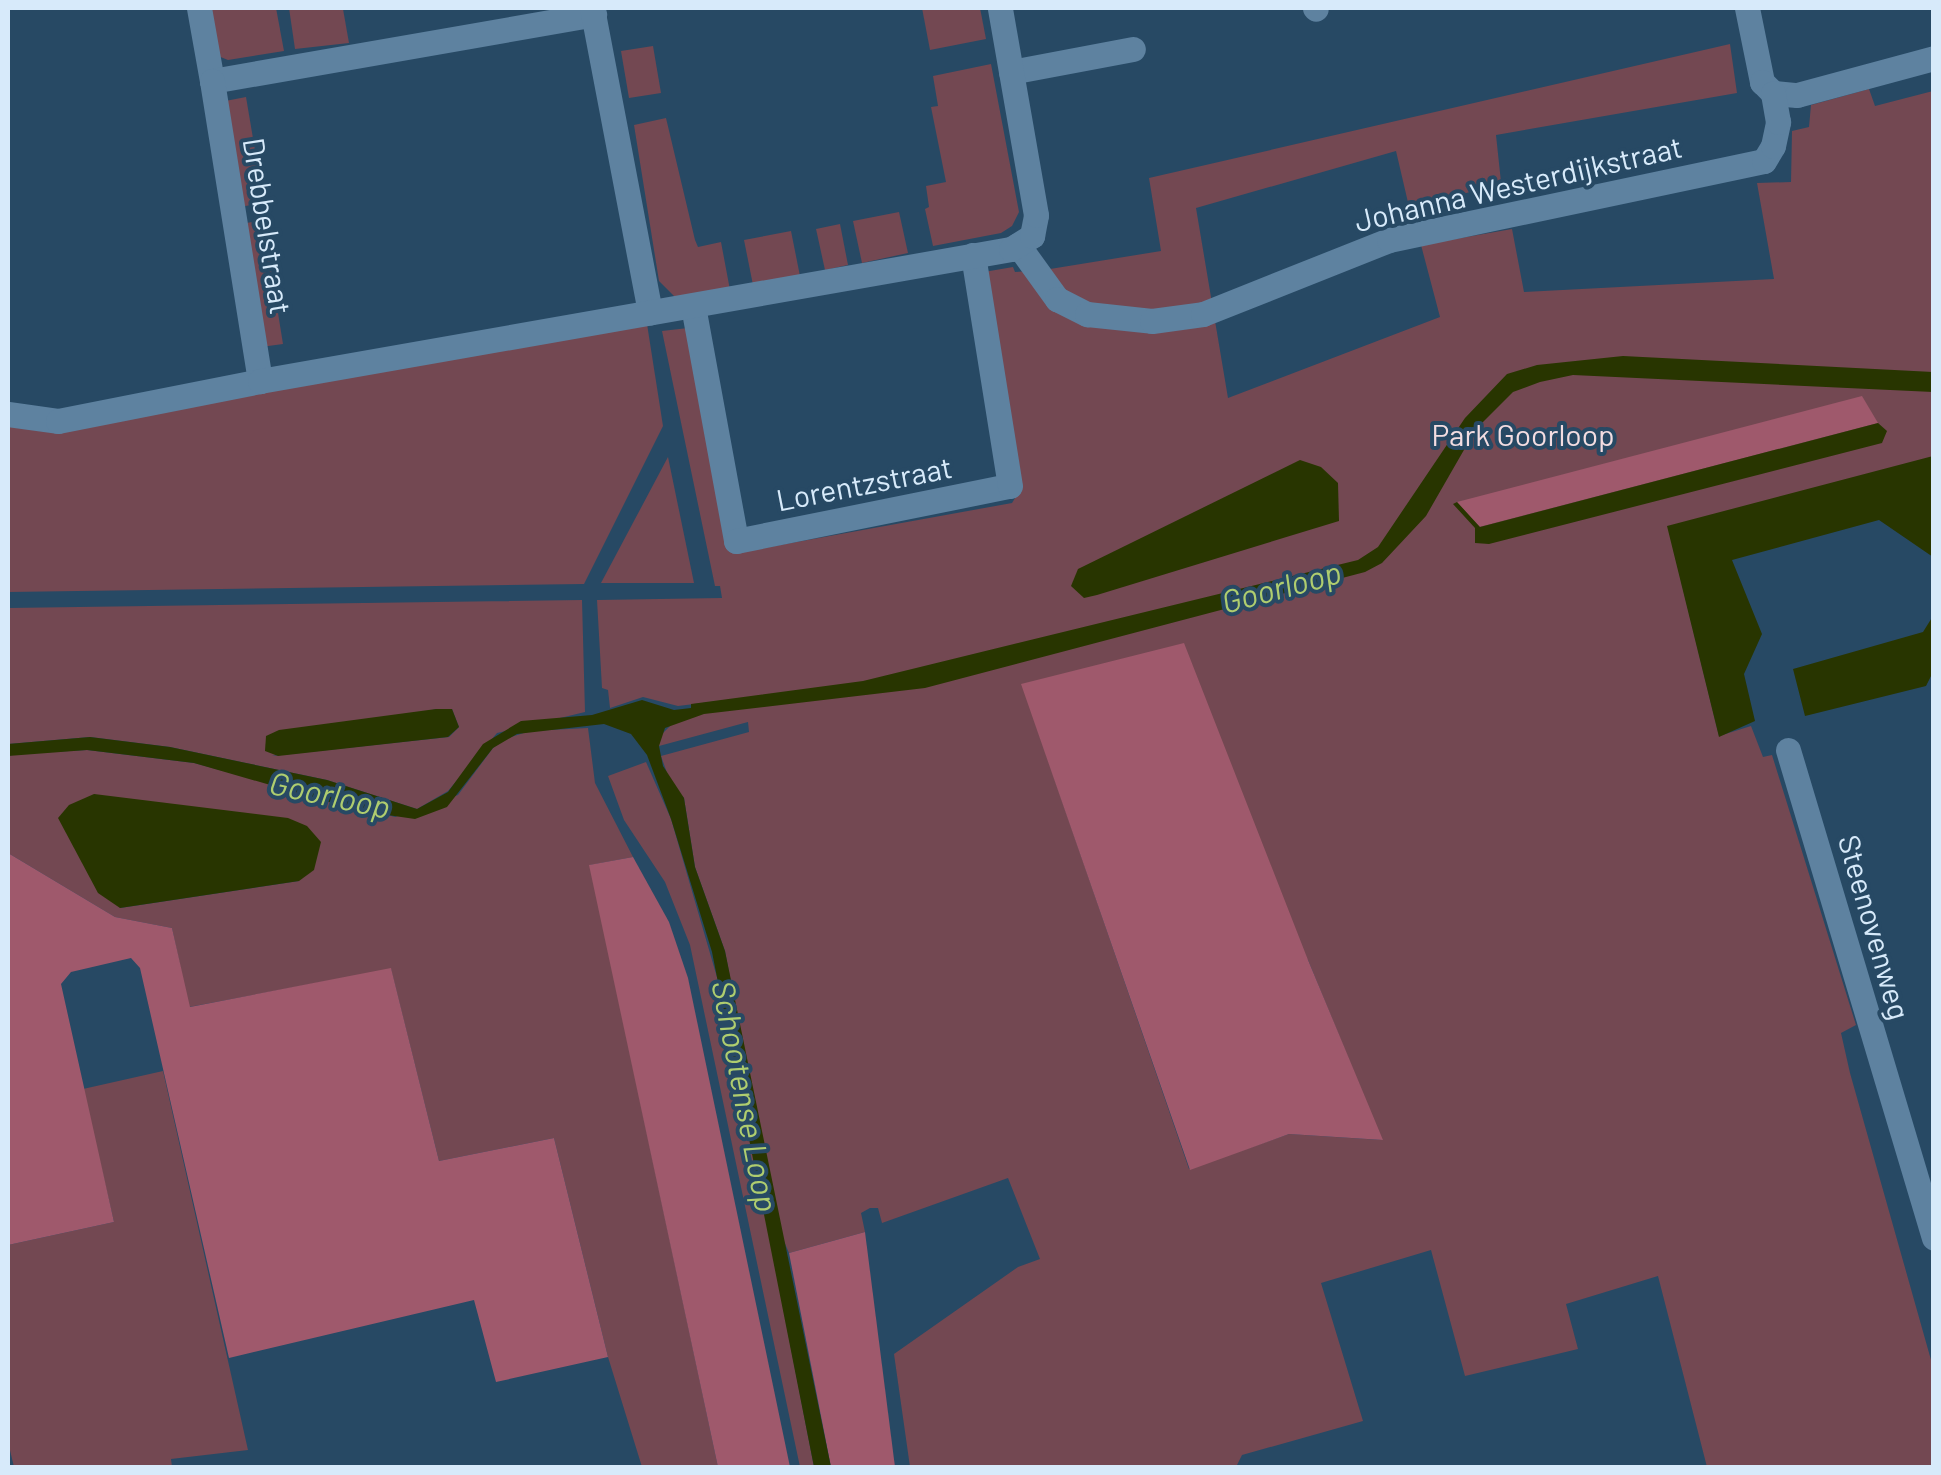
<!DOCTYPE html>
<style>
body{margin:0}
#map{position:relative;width:1941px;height:1475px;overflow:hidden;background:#274964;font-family:Barlow,sans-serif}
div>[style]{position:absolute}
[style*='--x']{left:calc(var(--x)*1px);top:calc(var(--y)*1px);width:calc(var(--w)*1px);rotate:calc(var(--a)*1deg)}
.green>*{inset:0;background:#734852}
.forest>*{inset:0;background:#9f596c}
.water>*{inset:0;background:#283500}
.minor>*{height:25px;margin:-12.5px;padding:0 12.5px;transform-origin:12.5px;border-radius:12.5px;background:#5e82a0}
span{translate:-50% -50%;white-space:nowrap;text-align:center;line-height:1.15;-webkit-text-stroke:8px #274964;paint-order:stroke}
.street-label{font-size:30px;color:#d7eafa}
.park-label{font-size:30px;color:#f3dde1}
.water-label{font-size:32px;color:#afcd6f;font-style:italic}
.frame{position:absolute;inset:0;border:10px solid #d7eafa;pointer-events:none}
</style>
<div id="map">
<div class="green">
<i style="clip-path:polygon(206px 8px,276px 8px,284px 51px,228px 60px,218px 56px)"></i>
<i style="clip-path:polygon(289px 8px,343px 9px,349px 43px,295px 49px)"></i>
<i style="clip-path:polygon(922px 8px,980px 8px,986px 39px,930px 50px)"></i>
<i style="clip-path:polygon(evenodd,1730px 44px,1737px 93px,1496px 135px,1501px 182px,1410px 211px,1396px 151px,1196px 208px,1228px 398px,1440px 317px,1421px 245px,1512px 229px,1524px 292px,1774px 279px,1757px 183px,1791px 182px,1792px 131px,1809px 127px,1811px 105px,1869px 89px,1875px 106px,1933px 91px,1933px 492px,1673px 548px,1719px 736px,1751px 726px,1763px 757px,1772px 755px,1856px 1025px,1841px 1033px,1850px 1073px,1933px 1367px,1933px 1467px,1707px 1467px,1658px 1276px,1566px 1304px,1578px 1349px,1465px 1376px,1431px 1250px,1321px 1283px,1363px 1421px,1242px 1455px,1236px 1467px,910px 1467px,894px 1354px,1018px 1267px,1040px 1259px,1008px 1178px,882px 1223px,878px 1208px,870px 1208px,861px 1213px,865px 1232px,789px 1253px,778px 1227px,725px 951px,695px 867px,684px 798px,671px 784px,661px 756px,749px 732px,748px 722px,659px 746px,659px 737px,674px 722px,743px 698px,678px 706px,643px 697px,610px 708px,608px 690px,602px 688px,597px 600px,722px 598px,720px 586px,715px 586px,662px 331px,688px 328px,741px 552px,1012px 503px,1020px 490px,984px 272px,1013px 267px,1015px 272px,1050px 269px,1161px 251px,1149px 178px,1730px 44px,1027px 699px,1308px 960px,1382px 1140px,1289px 1134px,1189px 1169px,1027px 699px)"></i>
<i style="clip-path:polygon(653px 46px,661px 93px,629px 98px,621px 51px)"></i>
<i style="clip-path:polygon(991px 64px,1019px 212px,1012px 226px,1001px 233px,933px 246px,925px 209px,929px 207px,926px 186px,946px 182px,931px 107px,938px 106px,933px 76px)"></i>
<i style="clip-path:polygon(246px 97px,264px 203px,239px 207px,220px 102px)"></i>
<i style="clip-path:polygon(666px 118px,695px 240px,698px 247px,721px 242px,730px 290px,677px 299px,659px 281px,634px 125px)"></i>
<i style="clip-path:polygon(899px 212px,908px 253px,862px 263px,853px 221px)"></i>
<i style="clip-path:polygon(263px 220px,283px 344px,261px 347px,241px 224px)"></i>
<i style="clip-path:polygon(840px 224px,848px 265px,825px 270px,816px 229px)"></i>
<i style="clip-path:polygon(791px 231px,800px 276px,753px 285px,744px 240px)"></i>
<i style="clip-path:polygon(647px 324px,663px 426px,584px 584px,8px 592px,8px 422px)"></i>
<i style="clip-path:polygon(668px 457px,694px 583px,601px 583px)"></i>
<i style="clip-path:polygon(evenodd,582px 600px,585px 712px,497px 733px,448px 791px,417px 809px,327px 780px,170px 747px,90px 737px,8px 744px,8px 608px,582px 600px,436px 709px,452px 709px,459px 727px,449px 737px,272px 756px,436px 709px)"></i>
<i style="clip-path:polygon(evenodd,588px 728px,595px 783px,633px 857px,590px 865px,718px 1467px,642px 1467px,608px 1357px,554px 1138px,439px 1161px,391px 969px,189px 1007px,172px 928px,115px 917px,8px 853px,8px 756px,17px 754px,87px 750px,194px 763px,395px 817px,458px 795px,493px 748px,505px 739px,530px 731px,588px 728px,94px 794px,299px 881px,120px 908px,94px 794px)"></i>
<i style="clip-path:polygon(646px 762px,671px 819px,723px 998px,814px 1467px,800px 1467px,690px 945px,665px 882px,624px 820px,608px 776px)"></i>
<i style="clip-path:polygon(163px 1071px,248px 1450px,171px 1459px,172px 1467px,14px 1467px,8px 1442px,8px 1245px,114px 1222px,83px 1089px)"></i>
</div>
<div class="forest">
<i style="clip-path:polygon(1862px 396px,1878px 423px,1479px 527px,1457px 502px)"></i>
<i style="clip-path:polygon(1184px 643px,1308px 960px,1383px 1140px,1289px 1134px,1190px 1170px,1021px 684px)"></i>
<i style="clip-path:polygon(8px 853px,115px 917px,172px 928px,190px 1007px,391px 968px,439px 1161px,554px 1138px,608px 1357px,496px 1382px,474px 1300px,229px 1358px,140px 968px,131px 958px,71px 972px,61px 984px,114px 1222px,8px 1245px)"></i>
<i style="clip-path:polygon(633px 857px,669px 922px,688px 978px,790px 1467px,718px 1467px,589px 865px)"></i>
<i style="clip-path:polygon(865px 1232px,895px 1467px,831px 1467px,789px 1253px)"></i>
</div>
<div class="water">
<i style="clip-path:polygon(1623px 356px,1933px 372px,1933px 392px,1573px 375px,1540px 382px,1513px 392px,1476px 429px,1426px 516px,1382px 563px,1365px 572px,925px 688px,704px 714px,665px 728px,659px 746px,663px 766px,684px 798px,695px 867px,725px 951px,831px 1467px,814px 1467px,712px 952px,671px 819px,647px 755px,631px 734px,604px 724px,517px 734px,493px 748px,447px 807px,415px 819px,360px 811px,194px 763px,87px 750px,8px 756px,8px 744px,90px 737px,170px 747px,327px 780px,417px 809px,448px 792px,483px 744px,521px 721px,592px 715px,642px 700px,674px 710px,691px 708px,691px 704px,863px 681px,1358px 560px,1378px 547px,1465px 418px,1507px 374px,1537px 365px)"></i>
<i style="clip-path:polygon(1878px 423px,1887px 431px,1882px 443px,1489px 544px,1475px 543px,1475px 528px,1453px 504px,1457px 502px,1480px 527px)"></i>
<i style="clip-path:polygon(1933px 456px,1933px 557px,1879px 520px,1732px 560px,1762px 634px,1744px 674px,1755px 721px,1719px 737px,1667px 526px)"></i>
<i style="clip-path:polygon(1300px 460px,1321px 467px,1338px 483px,1339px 521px,1097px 595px,1084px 598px,1071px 586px,1078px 569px)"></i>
<i style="clip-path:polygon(1933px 616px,1933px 672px,1926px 686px,1805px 716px,1793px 669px,1923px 632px)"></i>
<i style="clip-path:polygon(436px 709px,452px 709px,459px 727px,448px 737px,278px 756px,265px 751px,266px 736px,279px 730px)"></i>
<i style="clip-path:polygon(94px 794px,288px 818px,307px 826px,321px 842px,314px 870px,299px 881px,120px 908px,98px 893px,58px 818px,69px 805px)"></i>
</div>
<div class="minor">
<i style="--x:199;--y:8;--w:74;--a:79.9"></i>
<i style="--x:212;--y:81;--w:388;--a:-9.9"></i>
<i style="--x:592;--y:8;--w:310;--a:79.2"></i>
<i style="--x:1315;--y:8;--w:1;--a:45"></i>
<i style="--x:1747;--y:8;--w:76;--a:78.5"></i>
<i style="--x:1762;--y:82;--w:16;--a:45"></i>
<i style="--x:1773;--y:93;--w:24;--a:5"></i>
<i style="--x:1797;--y:95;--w:142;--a:-15.1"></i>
<i style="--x:1011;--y:72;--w:124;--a:-10.7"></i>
<i style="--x:212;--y:81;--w:304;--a:80.9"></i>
<i style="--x:1018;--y:245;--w:67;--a:54.2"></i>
<i style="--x:1057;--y:299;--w:34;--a:27"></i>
<i style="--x:1087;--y:314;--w:65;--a:6.1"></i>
<i style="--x:1152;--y:321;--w:51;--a:-7.8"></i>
<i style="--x:1203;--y:314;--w:200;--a:-21.7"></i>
<i style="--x:1389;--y:240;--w:383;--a:-11.9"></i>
<i style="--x:1764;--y:161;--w:17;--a:-59"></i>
<i style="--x:1773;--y:146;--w:25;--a:-78"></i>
<i style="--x:1778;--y:122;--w:29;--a:-100"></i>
<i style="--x:693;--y:306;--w:239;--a:79.6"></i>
<i style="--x:736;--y:541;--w:279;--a:-11.4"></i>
<i style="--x:1010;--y:486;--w:234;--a:-99.1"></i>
<i style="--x:8;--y:414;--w:50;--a:8"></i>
<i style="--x:58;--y:421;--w:206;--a:-11.2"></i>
<i style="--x:260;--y:381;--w:763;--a:-9.97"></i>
<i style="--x:1011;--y:249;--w:25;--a:-32"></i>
<i style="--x:1032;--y:236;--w:21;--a:-79"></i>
<i style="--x:1036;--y:215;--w:210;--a:-99.9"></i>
<i style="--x:1788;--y:750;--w:509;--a:73.34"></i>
</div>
<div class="street-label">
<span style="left:1518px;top:183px;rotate:-13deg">Johanna Westerdijkstraat</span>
<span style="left:268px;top:226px;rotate:81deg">Drebbelstraat</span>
<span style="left:864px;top:483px;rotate:-11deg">Lorentzstraat</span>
<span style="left:1875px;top:927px;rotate:74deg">Steenovenweg</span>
</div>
<div class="park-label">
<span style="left:1523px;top:434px">Park Goorloop</span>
</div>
<div class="water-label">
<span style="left:1281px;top:586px;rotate:-15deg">Goorloop</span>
<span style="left:330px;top:794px;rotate:12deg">Goorloop</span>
<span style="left:746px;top:1096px;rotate:79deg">Schootense Loop</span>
</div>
<div class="frame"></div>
</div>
